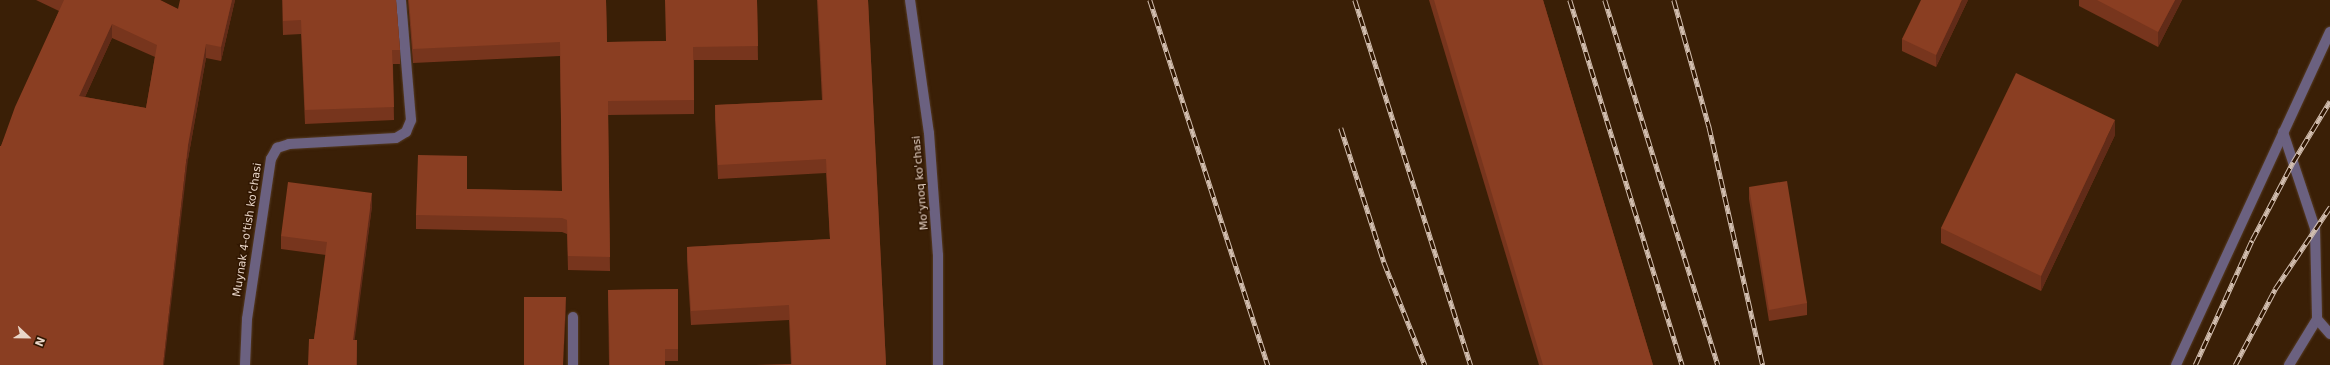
<!DOCTYPE html>
<meta charset="utf-8">
<style>
body{margin:0}
#map{position:relative;width:2330px;height:365px;overflow:hidden;background:#3a1f06;font-family:"DejaVu Sans",sans-serif}
div>[style]{position:absolute}
[style*='--x']{left:calc(var(--x)*1px);top:calc(var(--y)*1px);width:calc(var(--w)*1px);rotate:calc(var(--a)*1deg)}
.roads{filter:drop-shadow(0 0 1px #563c25) drop-shadow(0 0 1px #563c25)}
.minor>*{height:10px;margin:-5px;padding:0 5px;transform-origin:5px;border-radius:5px;background:#6b6180}
.rail>*{height:4.5px;margin-top:-2.25px;transform-origin:0;background:repeating-linear-gradient(90deg,#301600 0 9px,#d2beaf 0 18px);box-sizing:border-box;border-block:1px solid #d2beaf}
.wall>*{inset:0;background:#77351d}
.shaded-wall>*{inset:0;background:#612b18}
.building>*{inset:0;background:#8a3e22}
span{translate:-50% -50%;white-space:nowrap;text-align:center;line-height:1.15;-webkit-text-stroke:3px #301600;paint-order:stroke}
.street-label{font-size:11px;color:#e9d6c8}
.north{position:absolute;left:8px;top:317px;width:40px;height:40px;-webkit-text-stroke:3px #301600;paint-order:stroke;rotate:112deg;font-size:11px;font-weight:700;line-height:16px;text-align:center;color:#e9d6c8}
.north::after{content:'';display:block;margin:auto;width:14px;height:18px;background:#e9d6c8;clip-path:polygon(50% 0,100% 100%,50% 72%,0 100%)}
</style>
<div id="map">
<div class="roads">
<div class="minor">
<i style="--x:910;--y:0;--w:134;--a:81.9"></i>
<i style="--x:929;--y:133;--w:122;--a:85.8"></i>
<i style="--x:938;--y:255;--w:110;--a:90"></i>
<i style="--x:2283;--y:132;--w:101;--a:71.6"></i>
<i style="--x:2315;--y:228;--w:91;--a:88.7"></i>
<i style="--x:2317;--y:319;--w:54;--a:121.3"></i>
<i style="--x:2317;--y:319;--w:20;--a:49"></i>
<i style="--x:245;--y:365;--w:46;--a:-87.5"></i>
<i style="--x:247;--y:319;--w:162;--a:-81.5"></i>
<i style="--x:271;--y:159;--w:13;--a:-61"></i>
<i style="--x:277;--y:148;--w:13;--a:-18"></i>
<i style="--x:289;--y:144;--w:107;--a:-3.2"></i>
<i style="--x:396;--y:138;--w:12;--a:-31"></i>
<i style="--x:406;--y:132;--w:13;--a:-67"></i>
<i style="--x:411;--y:120;--w:120;--a:-94.8"></i>
<i style="--x:573;--y:365;--w:48;--a:-90"></i>
<i style="--x:2176;--y:365;--w:367;--a:-65.2"></i>
</div>
</div>
<div class="rail">
<i style="--x:1150;--y:0;--w:384;--a:72.1"></i>
<i style="--x:1355;--y:0;--w:383;--a:72.4"></i>
<i style="--x:1570;--y:0;--w:382;--a:72.9"></i>
<i style="--x:1605;--y:0;--w:382;--a:72.8"></i>
<i style="--x:1674;--y:0;--w:131;--a:74.5"></i>
<i style="--x:1709;--y:126;--w:245;--a:77.3"></i>
<i style="--x:1341;--y:128;--w:141;--a:72.2"></i>
<i style="--x:1384;--y:262;--w:111;--a:68.3"></i>
<i style="--x:2195;--y:365;--w:137;--a:-65.5"></i>
<i style="--x:2252;--y:240;--w:88;--a:-62.3"></i>
<i style="--x:2293;--y:162;--w:71;--a:-58.8"></i>
<i style="--x:2235;--y:365;--w:86;--a:-62.2"></i>
<i style="--x:2275;--y:289;--w:99;--a:-56.1"></i>
</div>
<div class="wall">
<i style="clip-path:polygon(evenodd,36px 0,160px 0,178px 9px,235px 0,221px 61px,206px 58px,188px 159px,1px 146px,59px 11px,36px 0,112px 38px,155px 57px,146px 108px,85px 97px,112px 38px)"></i>
<i style="clip-path:polygon(282px 0,396px 0,400px 50px,400px 64px,393px 64px,394px 120px,305px 124px,301px 34px,283px 35px)"></i>
<i style="clip-path:polygon(408px 0,606px 0,607px 42px,666px 41px,757px 0,758px 60px,694px 60px,694px 114px,608px 115px,610px 271px,568px 270px,567px 234px,562px 232px,416px 229px,416px 215px,467px 189px,562px 191px,560px 56px,413px 63px)"></i>
<i style="clip-path:polygon(817px 0,868px 0,886px 365px,791px 364px,789px 320px,691px 325px,687px 261px,687px 247px,830px 239px,826px 173px,718px 179px,715px 120px,715px 105px,822px 100px)"></i>
<i style="clip-path:polygon(1429px 0,1543px 0,1653px 365px,1539px 365px)"></i>
<i style="clip-path:polygon(1968px 0,1936px 67px,1902px 51px,1902px 39px)"></i>
<i style="clip-path:polygon(2079px 0,2182px 0,2158px 47px,2079px 6px)"></i>
<i style="clip-path:polygon(2115px 135px,2041px 291px,1941px 243px,1941px 228px)"></i>
<i style="clip-path:polygon(1749px 187px,1807px 303px,1807px 315px,1769px 321px,1749px 199px)"></i>
<i style="clip-path:polygon(372px 206px,354px 340px,357px 340px,357px 365px,308px 365px,314px 339px,326px 255px,281px 249px,281px 236px)"></i>
<i style="clip-path:polygon(678px 289px,678px 361px,665px 361px,665px 365px,609px 365px,608px 290px)"></i>
</div>
<div class="shaded-wall">
<i style="clip-path:polygon(232px 0,235px 0,221px 61px,221px 47px)"></i>
<i style="clip-path:polygon(1962px 0,1968px 0,1936px 67px,1936px 55px)"></i>
<i style="clip-path:polygon(2175px 0,2182px 0,2158px 47px,2158px 32px)"></i>
<i style="clip-path:polygon(112px 24px,112px 38px,79px 110px,79px 96px)"></i>
<i style="clip-path:polygon(206px 44px,206px 58px,188px 159px,164px 365px,163px 365px,188px 145px)"></i>
<i style="clip-path:polygon(2115px 120px,2115px 135px,2041px 291px,2041px 276px)"></i>
<i style="clip-path:polygon(372px 193px,372px 206px,353px 353px,353px 340px)"></i>
<i style="clip-path:polygon(566px 297px,566px 310px,563px 365px)"></i>
</div>
<div class="building">
<i style="clip-path:polygon(evenodd,64px 0,160px 0,178px 9px,180px 0,232px 0,221px 47px,206px 44px,188px 145px,163px 365px,0 365px,0 146px,1px 146px,15px 107px,64px 0,112px 24px,157px 45px,146px 108px,79px 96px,112px 24px)"></i>
<i style="clip-path:polygon(283px 0,396px 0,400px 50px,392px 50px,394px 107px,305px 110px,301px 20px,283px 21px)"></i>
<i style="clip-path:polygon(409px 0,606px 0,607px 42px,666px 41px,665px 0,757px 0,758px 46px,693px 47px,694px 100px,608px 101px,610px 257px,568px 256px,567px 220px,562px 218px,416px 215px,418px 155px,467px 156px,467px 189px,562px 191px,560px 42px,413px 49px)"></i>
<i style="clip-path:polygon(818px 0,868px 0,886px 365px,755px 365px,792px 364px,789px 305px,691px 311px,687px 247px,830px 239px,826px 159px,718px 165px,715px 105px,823px 100px)"></i>
<i style="clip-path:polygon(1434px 0,1543px 0,1653px 365px,1543px 365px)"></i>
<i style="clip-path:polygon(1921px 0,1962px 0,1936px 55px,1902px 39px)"></i>
<i style="clip-path:polygon(2097px 0,2175px 0,2158px 32px)"></i>
<i style="clip-path:polygon(2016px 73px,2115px 120px,2041px 276px,1941px 228px)"></i>
<i style="clip-path:polygon(1787px 181px,1807px 303px,1769px 310px,1749px 187px)"></i>
<i style="clip-path:polygon(288px 182px,372px 193px,353px 340px,357px 340px,356px 365px,308px 365px,309px 339px,314px 339px,327px 242px,281px 236px)"></i>
<i style="clip-path:polygon(678px 289px,678px 349px,665px 349px,665px 365px,610px 365px,608px 290px)"></i>
<i style="clip-path:polygon(524px 297px,566px 297px,563px 365px,524px 365px)"></i>
</div>
<div class="street-label">
<span style="left:921px;top:183px;rotate:-95deg">Moʻynoq ko'chasi</span>
<span style="left:248px;top:230px;rotate:-81deg">Muynak 4-o'tish ko'chasi</span>
</div>
<div class="north">N</div>
</div>
